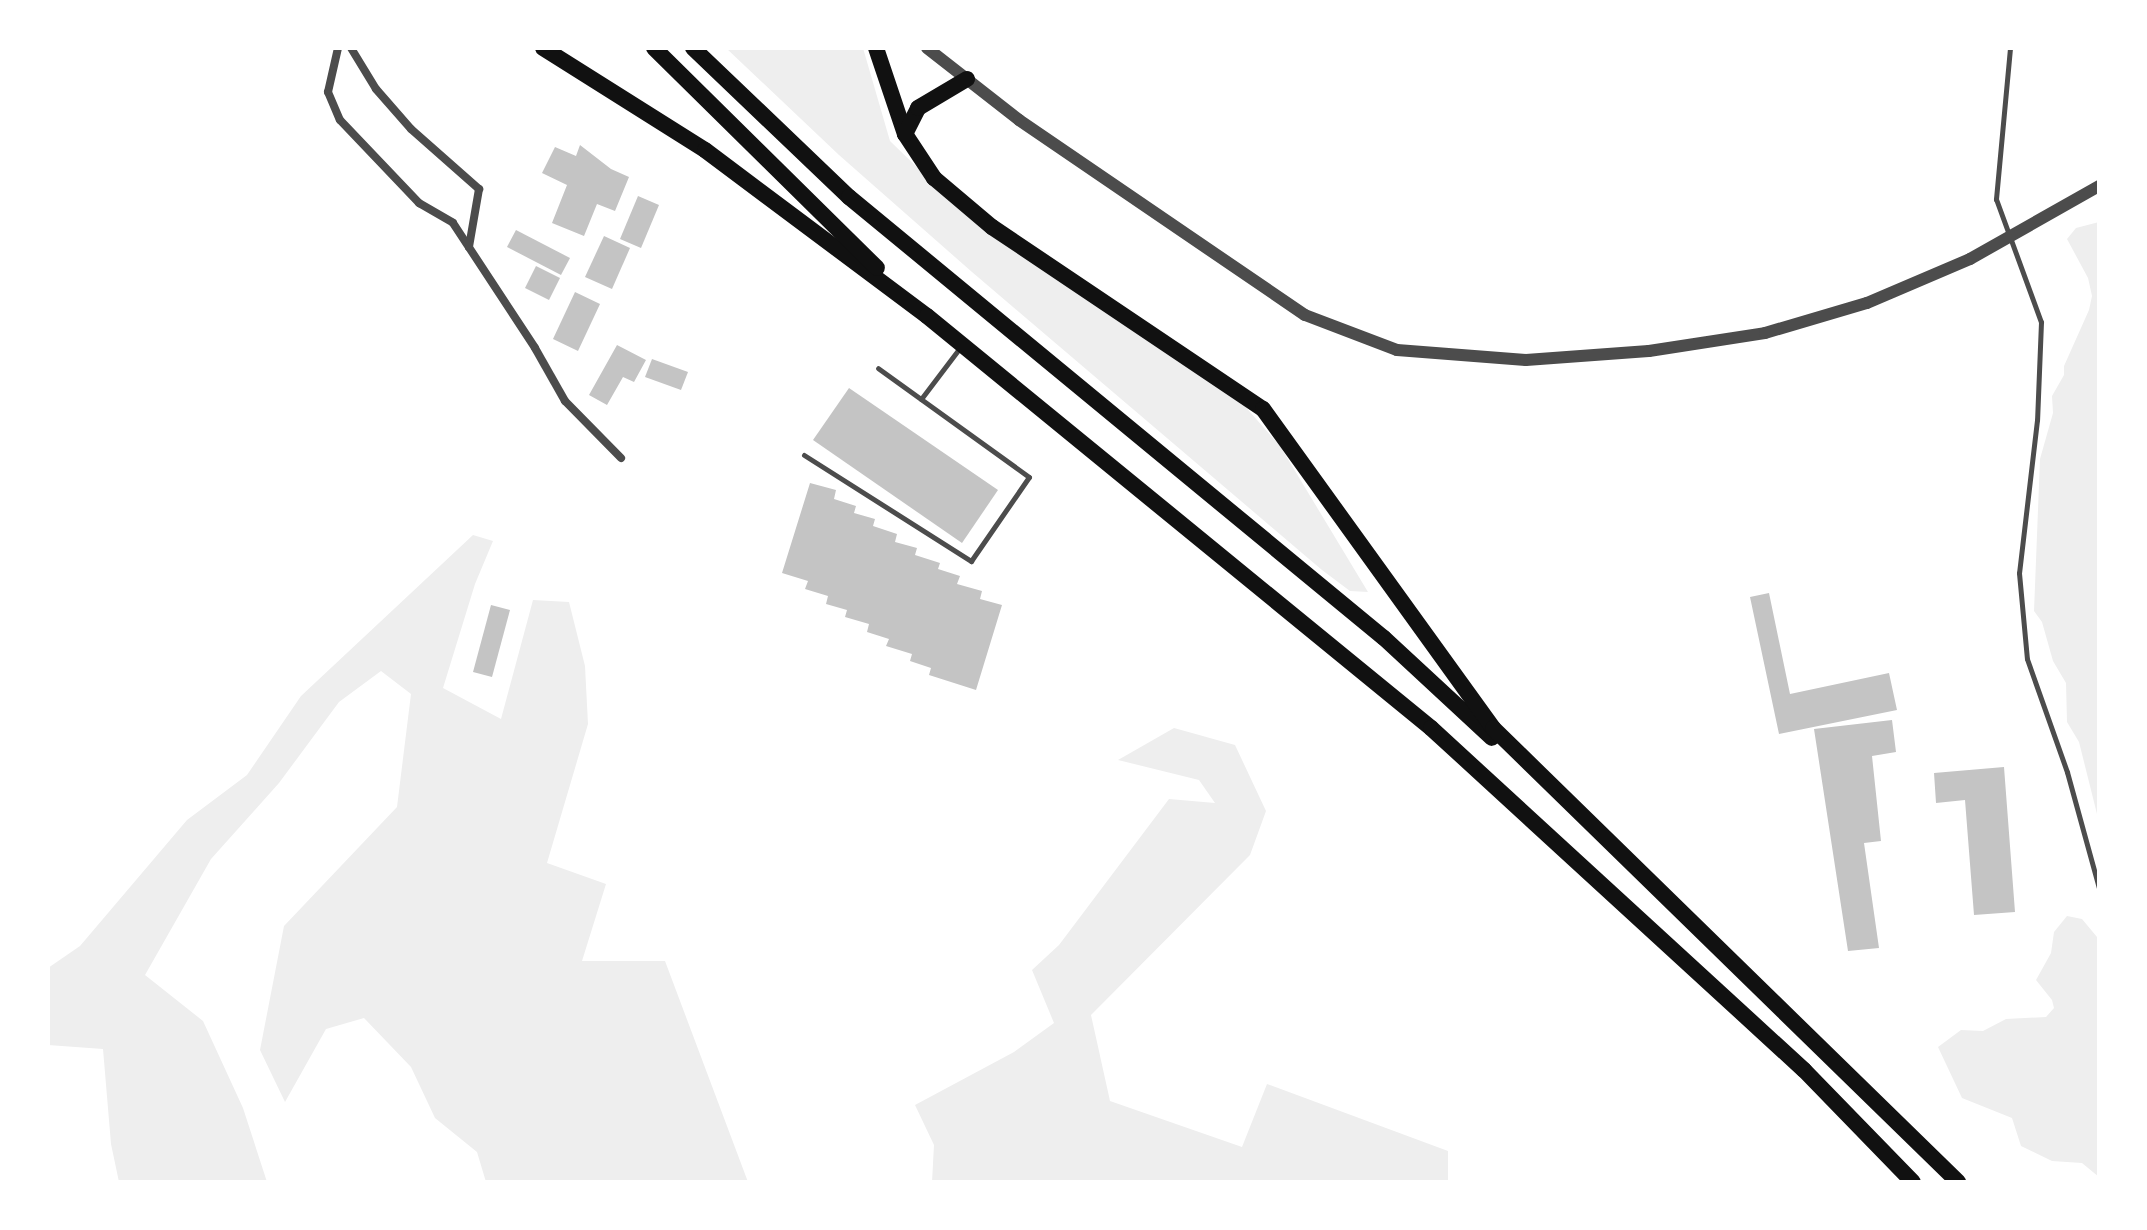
<!DOCTYPE html>
<style>
body{margin:0}
#map{position:relative;width:2147px;height:1230px;overflow:hidden;background:#fff;font-family:Jost,sans-serif}
div>[style]{position:absolute}
[style*='--x']{left:calc(var(--x)*1px);top:calc(var(--y)*1px);width:calc(var(--w)*1px);rotate:calc(var(--a)*1deg)}
.green>*{inset:0;background:#eee}
.building>*{inset:0;background:#c4c4c4}
.service>*{height:5px;margin:-2.5px;padding:0 2.5px;transform-origin:2.5px;border-radius:2.5px;background:#4c4c4c}
.minor>*{height:8px;margin:-4px;padding:0 4px;transform-origin:4px;border-radius:4px;background:#4c4c4c}
.tertiary>*{height:12px;margin:-6px;padding:0 6px;transform-origin:6px;border-radius:6px;background:#4c4c4c}
.trunk>*{height:16px;margin:-8px;padding:0 8px;transform-origin:8px;border-radius:8px;background:#111}
span{translate:-50% -50%;white-space:nowrap;text-align:center;line-height:1.15;-webkit-text-stroke:8px #fff;paint-order:stroke}
.frame{position:absolute;inset:0;border:50px solid #fff;pointer-events:none}
</style>
<div id="map">
<div class="green">
<i style="clip-path:polygon(726px 48px,863px 48px,890px 141px,923px 173px,1243px 404px,1280px 446px,1368px 592px,1350px 591px,1322px 570px,972px 272px,839px 155px)"></i>
<i style="clip-path:polygon(2099px 222px,2099px 822px,2079px 742px,2067px 722px,2066px 683px,2053px 661px,2042px 622px,2034px 611px,2040px 459px,2053px 413px,2052px 396px,2064px 375px,2064px 366px,2089px 310px,2092px 296px,2088px 278px,2067px 239px,2076px 228px)"></i>
<i style="clip-path:polygon(473px 535px,493px 541px,475px 584px,443px 688px,501px 719px,533px 600px,569px 602px,585px 666px,588px 724px,547px 863px,606px 884px,582px 961px,665px 961px,748px 1182px,486px 1182px,477px 1152px,435px 1118px,411px 1067px,364px 1018px,326px 1029px,285px 1102px,260px 1050px,284px 926px,397px 807px,411px 694px,381px 671px,339px 702px,279px 783px,211px 859px,145px 975px,203px 1021px,243px 1108px,267px 1182px,119px 1182px,111px 1144px,103px 1049px,48px 1045px,48px 968px,80px 946px,187px 820px,247px 775px,301px 696px)"></i>
<i style="clip-path:polygon(1174px 728px,1235px 745px,1266px 811px,1250px 855px,1091px 1015px,1110px 1101px,1242px 1147px,1267px 1084px,1448px 1151px,1448px 1182px,932px 1182px,934px 1145px,915px 1105px,1014px 1052px,1054px 1023px,1032px 970px,1059px 945px,1169px 799px,1215px 803px,1199px 780px,1118px 760px)"></i>
<i style="clip-path:polygon(2067px 916px,2082px 919px,2097px 937px,2099px 1177px,2082px 1163px,2052px 1161px,2021px 1146px,2012px 1118px,1962px 1098px,1938px 1047px,1961px 1030px,1983px 1031px,2006px 1019px,2046px 1017px,2054px 1008px,2052px 1000px,2036px 980px,2051px 953px,2054px 932px)"></i>
</div>
<div class="building">
<i style="clip-path:polygon(580px 145px,611px 169px,629px 177px,615px 211px,597px 204px,584px 236px,552px 223px,567px 185px,542px 173px,555px 147px,576px 156px)"></i>
<i style="clip-path:polygon(638px 196px,659px 205px,641px 248px,620px 239px)"></i>
<i style="clip-path:polygon(516px 230px,570px 258px,561px 275px,507px 247px)"></i>
<i style="clip-path:polygon(604px 236px,630px 248px,612px 289px,585px 277px)"></i>
<i style="clip-path:polygon(536px 266px,560px 278px,549px 300px,525px 288px)"></i>
<i style="clip-path:polygon(575px 292px,600px 304px,578px 351px,553px 339px)"></i>
<i style="clip-path:polygon(617px 345px,646px 360px,634px 382px,623px 377px,607px 405px,589px 395px)"></i>
<i style="clip-path:polygon(652px 359px,688px 372px,681px 390px,645px 377px)"></i>
<i style="clip-path:polygon(849px 388px,998px 490px,962px 543px,813px 440px)"></i>
<i style="clip-path:polygon(810px 483px,836px 490px,834px 499px,856px 506px,854px 513px,875px 519px,873px 526px,897px 534px,895px 542px,917px 548px,915px 555px,940px 563px,938px 569px,960px 576px,957px 584px,982px 591px,980px 599px,1002px 605px,976px 690px,929px 675px,931px 668px,910px 661px,912px 654px,886px 646px,889px 639px,867px 632px,869px 624px,845px 617px,847px 610px,826px 604px,828px 596px,805px 589px,808px 581px,782px 573px)"></i>
<i style="clip-path:polygon(1769px 593px,1790px 694px,1889px 673px,1897px 710px,1779px 734px,1750px 597px)"></i>
<i style="clip-path:polygon(491px 605px,510px 610px,492px 677px,473px 672px)"></i>
<i style="clip-path:polygon(1892px 720px,1896px 752px,1872px 756px,1881px 841px,1864px 843px,1879px 948px,1848px 951px,1814px 729px)"></i>
<i style="clip-path:polygon(2004px 767px,2015px 912px,1974px 915px,1965px 800px,1936px 803px,1934px 773px)"></i>
</div>
<div class="service">
<i style="--x:2010;--y:48;--w:152;--a:95.3"></i>
<i style="--x:1996;--y:199;--w:131;--a:69.9"></i>
<i style="--x:2041;--y:322;--w:98;--a:92.3"></i>
<i style="--x:2037;--y:420;--w:154;--a:96.7"></i>
<i style="--x:2019;--y:573;--w:86;--a:84.7"></i>
<i style="--x:2027;--y:659;--w:120;--a:70.5"></i>
<i style="--x:2067;--y:772;--w:120;--a:74.6"></i>
<i style="--x:921;--y:399;--w:63;--a:-52.8"></i>
<i style="--x:804;--y:455;--w:198;--a:32.4"></i>
<i style="--x:971;--y:561;--w:102;--a:-55.4"></i>
<i style="--x:1029;--y:477;--w:186;--a:-144.2"></i>
</div>
<div class="minor">
<i style="--x:338;--y:48;--w:45;--a:102.8"></i>
<i style="--x:328;--y:92;--w:30;--a:67"></i>
<i style="--x:340;--y:120;--w:115;--a:46.4"></i>
<i style="--x:419;--y:203;--w:39;--a:30"></i>
<i style="--x:453;--y:223;--w:149;--a:56.7"></i>
<i style="--x:535;--y:348;--w:61;--a:60.5"></i>
<i style="--x:565;--y:401;--w:80;--a:45.5"></i>
<i style="--x:351;--y:48;--w:48;--a:58.6"></i>
<i style="--x:376;--y:89;--w:53;--a:48.8"></i>
<i style="--x:411;--y:129;--w:91;--a:41.4"></i>
<i style="--x:479;--y:189;--w:59;--a:99.8"></i>
</div>
<div class="tertiary">
<i style="--x:927;--y:48;--w:117;--a:38"></i>
<i style="--x:1019;--y:120;--w:346;--a:34.3"></i>
<i style="--x:1305;--y:315;--w:98;--a:20.8"></i>
<i style="--x:1397;--y:350;--w:129;--a:4.4"></i>
<i style="--x:1526;--y:360;--w:123;--a:-4.2"></i>
<i style="--x:1649;--y:351;--w:117;--a:-8.8"></i>
<i style="--x:1765;--y:333;--w:106;--a:-16.4"></i>
<i style="--x:1867;--y:303;--w:112;--a:-23.1"></i>
<i style="--x:1970;--y:259;--w:148;--a:-29.5"></i>
</div>
<div class="trunk">
<i style="--x:543;--y:48;--w:191;--a:32.2"></i>
<i style="--x:705;--y:150;--w:277;--a:36.8"></i>
<i style="--x:927;--y:316;--w:651;--a:39.26"></i>
<i style="--x:1431;--y:728;--w:506;--a:42.52"></i>
<i style="--x:1804;--y:1070;--w:156;--a:45.8"></i>
<i style="--x:654;--y:48;--w:313;--a:44.6"></i>
<i style="--x:693;--y:48;--w:216;--a:43.7"></i>
<i style="--x:849;--y:197;--w:693;--a:39.5"></i>
<i style="--x:1384;--y:638;--w:147;--a:42.8"></i>
<i style="--x:876;--y:48;--w:91;--a:71.4"></i>
<i style="--x:905;--y:134;--w:53;--a:56.6"></i>
<i style="--x:934;--y:178;--w:76;--a:40.2"></i>
<i style="--x:992;--y:227;--w:326;--a:33.9"></i>
<i style="--x:1263;--y:409;--w:393;--a:54.2"></i>
<i style="--x:1493;--y:728;--w:650;--a:44.31"></i>
<i style="--x:905;--y:134;--w:29;--a:-63"></i>
<i style="--x:918;--y:108;--w:57;--a:-30.6"></i>
</div>
<div class="frame"></div>
</div>
